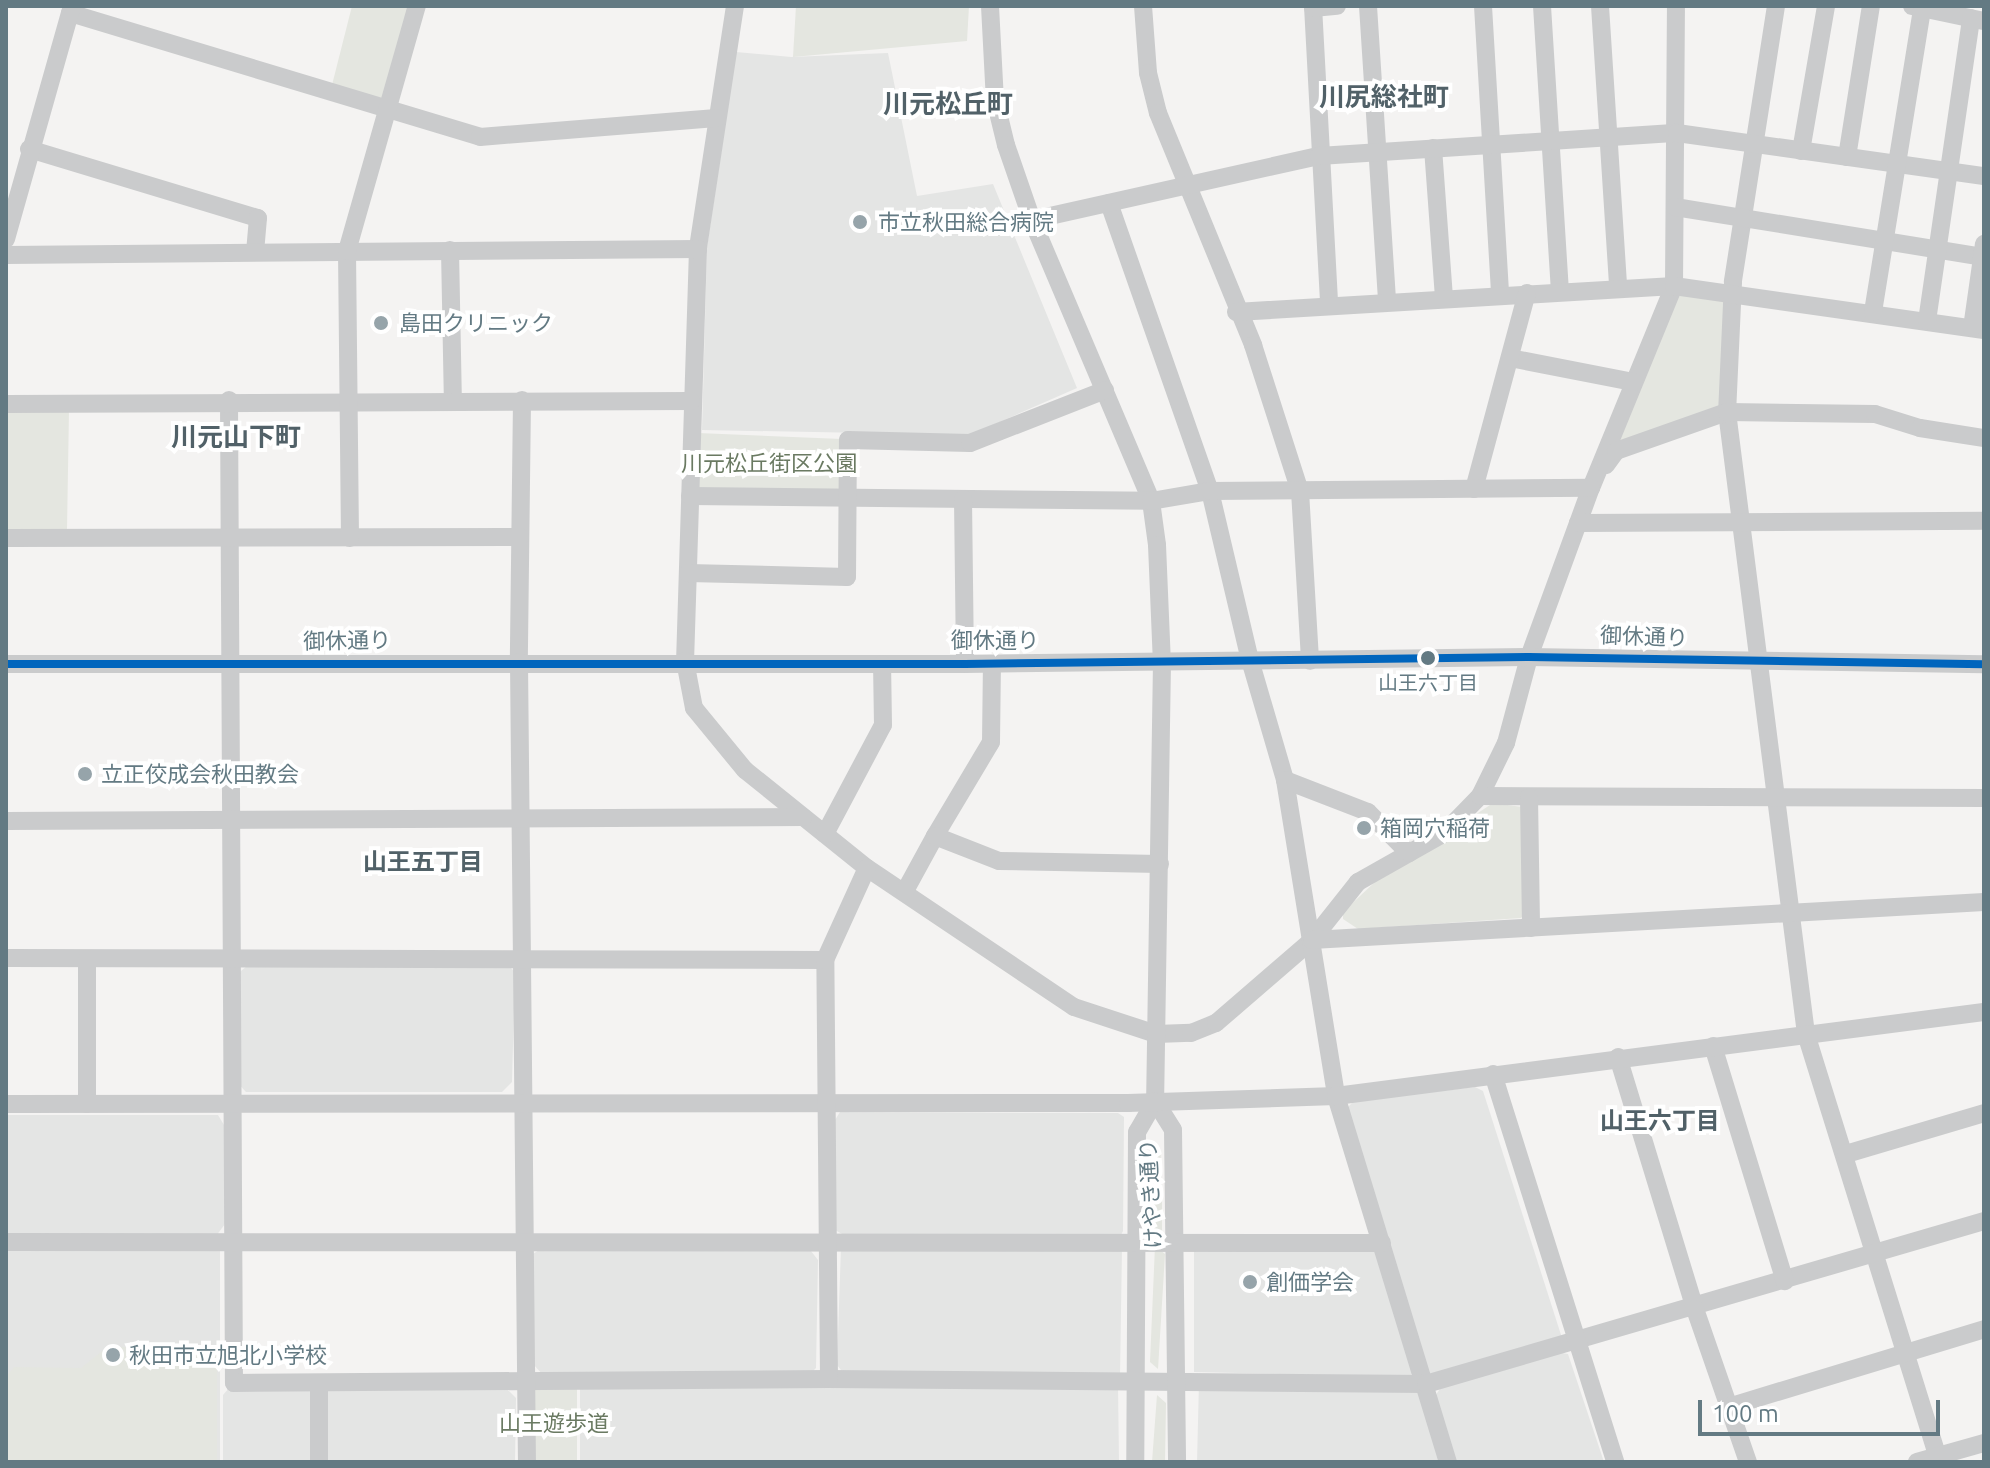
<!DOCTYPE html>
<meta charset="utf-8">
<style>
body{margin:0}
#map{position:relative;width:1990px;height:1468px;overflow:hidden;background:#f4f3f2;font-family:Ubuntu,"Noto Sans JP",sans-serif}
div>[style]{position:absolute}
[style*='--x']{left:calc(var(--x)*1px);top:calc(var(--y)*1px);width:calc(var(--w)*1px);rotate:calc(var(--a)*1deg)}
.built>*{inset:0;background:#e4e5e4}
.green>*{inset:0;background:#e4e6e0}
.minor>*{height:18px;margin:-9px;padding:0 9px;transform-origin:9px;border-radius:9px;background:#cacbcc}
.bus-1>*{height:8px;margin:-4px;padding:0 4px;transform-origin:4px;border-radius:4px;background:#0065bd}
.dots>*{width:22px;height:22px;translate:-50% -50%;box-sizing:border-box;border:4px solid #fff;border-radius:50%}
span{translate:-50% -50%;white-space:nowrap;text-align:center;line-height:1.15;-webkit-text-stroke:8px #fff;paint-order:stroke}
.bus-label{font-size:20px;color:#637a83}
.poi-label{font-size:22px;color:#637a83}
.left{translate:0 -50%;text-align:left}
.park-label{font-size:22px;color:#6a7a62}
.street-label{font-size:22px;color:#637a83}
.neighbourhood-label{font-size:24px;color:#516168;font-weight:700}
.quarter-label{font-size:26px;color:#516168;font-weight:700}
.frame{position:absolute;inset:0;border:8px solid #637a83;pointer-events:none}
.scale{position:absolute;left:1698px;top:1400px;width:242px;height:36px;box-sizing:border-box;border:4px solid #637a83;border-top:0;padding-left:10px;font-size:24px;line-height:28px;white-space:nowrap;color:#637a83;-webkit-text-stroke:6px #fff;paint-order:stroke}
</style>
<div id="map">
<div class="built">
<i style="clip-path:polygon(736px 52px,791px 57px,888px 53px,917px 196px,993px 184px,1077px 388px,970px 435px,702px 430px,707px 247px)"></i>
<i style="clip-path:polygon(507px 964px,515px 972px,512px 1082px,502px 1092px,246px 1092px,236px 1081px,235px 976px,247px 966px)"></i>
<i style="clip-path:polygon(1475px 1087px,1483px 1091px,1562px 1338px,1427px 1375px,1346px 1109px,1354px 1101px)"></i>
<i style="clip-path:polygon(840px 1112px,1118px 1113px,1124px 1117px,1123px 1231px,1120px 1237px,844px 1235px,835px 1230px,835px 1120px)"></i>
<i style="clip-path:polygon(6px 1115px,218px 1115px,227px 1130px,225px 1224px,216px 1236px,6px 1235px)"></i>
<i style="clip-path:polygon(220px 1244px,220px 1462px,6px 1462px,6px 1247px)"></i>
<i style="clip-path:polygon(545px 1246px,807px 1246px,818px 1260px,816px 1368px,810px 1374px,544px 1376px,533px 1364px,533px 1254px)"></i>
<i style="clip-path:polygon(1194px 1246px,1375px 1247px,1416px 1370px,1409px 1377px,1194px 1372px)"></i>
<i style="clip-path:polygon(841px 1247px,1122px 1247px,1120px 1376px,845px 1375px,837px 1365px)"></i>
<i style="clip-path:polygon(1562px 1353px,1568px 1354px,1604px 1462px,1453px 1462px,1434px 1398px,1441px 1387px)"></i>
<i style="clip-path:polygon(1199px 1382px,1415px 1389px,1426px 1400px,1443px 1462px,1197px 1462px)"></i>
<i style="clip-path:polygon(580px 1386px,1118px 1386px,1119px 1462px,580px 1462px)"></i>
<i style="clip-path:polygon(229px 1388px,507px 1389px,516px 1398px,515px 1462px,223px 1462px,223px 1395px)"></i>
</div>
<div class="green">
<i style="clip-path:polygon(352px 6px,410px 6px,381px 102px,332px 85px)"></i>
<i style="clip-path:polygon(796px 6px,969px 6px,967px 41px,793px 57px)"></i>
<i style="clip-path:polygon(1674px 286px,1736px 293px,1727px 412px,1616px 451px)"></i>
<i style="clip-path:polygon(13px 408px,69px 410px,67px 529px,6px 530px,6px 415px)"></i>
<i style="clip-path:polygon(698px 433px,842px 439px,841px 491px,698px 490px)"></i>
<i style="clip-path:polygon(1493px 803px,1522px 807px,1526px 912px,1521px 918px,1358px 929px,1343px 919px,1343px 912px,1377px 880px)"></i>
<i style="clip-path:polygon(1153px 1148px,1160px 1150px,1162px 1171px,1162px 1231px,1155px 1238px,1149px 1151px)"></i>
<i style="clip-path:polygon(1155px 1246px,1165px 1254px,1158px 1369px,1150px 1362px)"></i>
<i style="clip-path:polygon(217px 1346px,217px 1462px,6px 1462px,6px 1377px,14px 1367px,81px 1368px,107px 1347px)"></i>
<i style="clip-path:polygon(531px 1387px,577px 1387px,577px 1462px,531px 1462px)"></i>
<i style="clip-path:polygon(1157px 1395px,1166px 1403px,1165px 1462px,1152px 1462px)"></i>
</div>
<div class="minor">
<i style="--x:735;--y:6;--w:246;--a:98.7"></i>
<i style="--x:698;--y:249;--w:412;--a:91.8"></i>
<i style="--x:685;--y:661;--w:48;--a:79.2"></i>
<i style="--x:694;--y:708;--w:80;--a:50.6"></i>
<i style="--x:745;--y:770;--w:156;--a:38.8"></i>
<i style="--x:867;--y:868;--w:249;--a:33.9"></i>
<i style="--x:1074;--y:1007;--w:86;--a:18.2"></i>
<i style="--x:1156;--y:1034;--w:35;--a:-2"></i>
<i style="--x:1191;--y:1033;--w:27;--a:-22"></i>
<i style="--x:1216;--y:1023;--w:127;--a:-40.8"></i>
<i style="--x:1312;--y:940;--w:74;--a:-51.6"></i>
<i style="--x:1358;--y:882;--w:98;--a:-29.5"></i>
<i style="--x:1443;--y:834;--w:53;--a:-45.8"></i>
<i style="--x:1480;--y:796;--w:59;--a:-63.9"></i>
<i style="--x:1506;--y:743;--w:89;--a:-75"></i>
<i style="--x:1529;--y:657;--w:180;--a:-69.9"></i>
<i style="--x:1591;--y:488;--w:218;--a:-67.7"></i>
<i style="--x:1674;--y:286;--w:280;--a:-89.6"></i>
<i style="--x:990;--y:6;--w:94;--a:87"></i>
<i style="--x:995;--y:100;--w:46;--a:76.3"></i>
<i style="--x:1006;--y:145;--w:79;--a:70.9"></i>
<i style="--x:1032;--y:220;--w:305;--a:67"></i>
<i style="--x:1151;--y:501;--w:44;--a:82.2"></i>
<i style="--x:1157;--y:545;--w:117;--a:87.6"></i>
<i style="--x:1162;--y:662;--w:439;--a:90.9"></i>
<i style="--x:1155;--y:1101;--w:36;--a:120"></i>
<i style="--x:1137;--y:1132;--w:330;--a:90.3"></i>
<i style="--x:1143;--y:6;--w:67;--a:85.7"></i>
<i style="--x:1148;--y:73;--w:41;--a:76"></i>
<i style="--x:1158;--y:113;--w:251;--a:67.7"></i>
<i style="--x:1253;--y:345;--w:153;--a:72.2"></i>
<i style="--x:1300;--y:491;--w:170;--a:86.6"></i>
<i style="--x:1313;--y:6;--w:298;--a:86.9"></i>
<i style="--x:1368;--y:6;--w:295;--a:86.3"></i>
<i style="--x:1483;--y:6;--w:288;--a:86.6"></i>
<i style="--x:1542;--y:6;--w:286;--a:86.4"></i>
<i style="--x:1600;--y:6;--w:283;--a:86.3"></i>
<i style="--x:1776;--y:6;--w:279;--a:98.9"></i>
<i style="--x:1733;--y:282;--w:130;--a:92.6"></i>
<i style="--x:1727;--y:412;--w:627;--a:82.76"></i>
<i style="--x:1806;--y:1034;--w:448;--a:72.7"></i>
<i style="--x:1912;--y:6;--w:74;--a:11.8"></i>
<i style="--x:1313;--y:8;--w:24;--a:-5"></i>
<i style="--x:70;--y:13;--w:428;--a:16.8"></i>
<i style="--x:480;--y:137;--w:237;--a:-4.6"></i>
<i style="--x:1433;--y:148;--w:149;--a:85.8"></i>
<i style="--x:29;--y:149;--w:239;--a:16.8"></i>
<i style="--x:258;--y:218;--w:32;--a:95"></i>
<i style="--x:1801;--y:151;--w:147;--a:-80.2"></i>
<i style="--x:1847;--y:157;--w:153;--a:-81"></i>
<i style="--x:1109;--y:203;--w:305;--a:70.7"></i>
<i style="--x:1210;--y:491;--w:174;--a:76.7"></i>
<i style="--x:1250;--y:660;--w:125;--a:73.7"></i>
<i style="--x:1285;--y:780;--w:320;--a:80.8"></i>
<i style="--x:1336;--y:1096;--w:383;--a:73"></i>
<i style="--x:1675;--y:207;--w:313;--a:9.2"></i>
<i style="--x:1032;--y:220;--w:294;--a:-12.6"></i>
<i style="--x:1319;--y:156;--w:359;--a:-3.7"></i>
<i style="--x:1677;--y:133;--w:310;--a:8"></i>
<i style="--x:6;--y:239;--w:242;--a:-74.2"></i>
<i style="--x:450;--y:250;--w:150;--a:88.9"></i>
<i style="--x:6;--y:255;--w:692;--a:-0.5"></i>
<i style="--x:1236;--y:312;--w:439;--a:-3.4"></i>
<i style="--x:1674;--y:286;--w:313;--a:8.1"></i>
<i style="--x:1873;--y:312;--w:308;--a:-80.8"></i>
<i style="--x:1927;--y:321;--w:306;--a:-81.7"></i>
<i style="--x:1972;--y:328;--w:85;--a:-81.9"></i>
<i style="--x:1510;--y:358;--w:126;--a:11"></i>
<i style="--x:229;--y:400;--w:983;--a:89.71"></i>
<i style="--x:234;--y:1383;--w:595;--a:-0.39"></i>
<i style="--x:829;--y:1379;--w:597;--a:0.48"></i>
<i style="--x:1426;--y:1384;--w:581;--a:-16.28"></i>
<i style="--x:522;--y:400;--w:262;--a:90.7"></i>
<i style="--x:519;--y:662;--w:800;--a:89.43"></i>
<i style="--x:6;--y:404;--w:685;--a:-0.25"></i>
<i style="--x:1606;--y:465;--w:17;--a:-54"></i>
<i style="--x:1616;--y:451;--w:118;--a:-19.4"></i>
<i style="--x:1727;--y:412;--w:148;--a:0.8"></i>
<i style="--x:1875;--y:414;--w:47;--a:17.3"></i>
<i style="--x:1920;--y:428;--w:65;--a:8.9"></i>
<i style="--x:1474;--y:489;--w:203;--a:-74.9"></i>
<i style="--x:690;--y:496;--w:461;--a:0.6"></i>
<i style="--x:1151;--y:501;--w:60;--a:-9.6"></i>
<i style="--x:1210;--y:491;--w:381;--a:-0.5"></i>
<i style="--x:963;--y:499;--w:165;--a:89.3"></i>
<i style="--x:1578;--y:523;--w:406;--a:-0.3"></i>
<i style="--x:6;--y:538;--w:514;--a:-0.11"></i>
<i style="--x:350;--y:538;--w:287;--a:-90.6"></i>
<i style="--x:347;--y:251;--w:255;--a:-74.1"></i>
<i style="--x:688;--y:573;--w:159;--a:1.4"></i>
<i style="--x:847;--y:577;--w:137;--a:-89.6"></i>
<i style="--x:848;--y:440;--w:122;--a:1.4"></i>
<i style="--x:970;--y:443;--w:145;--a:-21.4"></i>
<i style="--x:6;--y:664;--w:959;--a:0"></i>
<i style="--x:965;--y:664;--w:564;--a:-0.71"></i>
<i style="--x:1529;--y:657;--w:455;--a:0.9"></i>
<i style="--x:1285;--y:780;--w:89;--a:21.1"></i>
<i style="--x:1368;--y:812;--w:58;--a:45"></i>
<i style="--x:1480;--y:796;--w:504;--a:0.23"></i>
<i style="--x:1529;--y:797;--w:131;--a:89.1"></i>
<i style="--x:6;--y:821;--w:797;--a:-0.29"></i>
<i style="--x:825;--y:834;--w:123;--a:-62"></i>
<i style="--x:883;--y:725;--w:61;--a:-90.9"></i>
<i style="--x:935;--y:836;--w:109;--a:-59.2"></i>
<i style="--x:991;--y:742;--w:78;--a:-89.3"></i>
<i style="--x:905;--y:891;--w:63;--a:-61.4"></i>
<i style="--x:935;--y:836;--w:69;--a:21.3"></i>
<i style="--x:999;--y:861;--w:161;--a:1.1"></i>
<i style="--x:1312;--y:940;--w:673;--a:-3.24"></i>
<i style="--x:6;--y:958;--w:819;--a:0.14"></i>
<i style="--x:87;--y:959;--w:145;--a:90"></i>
<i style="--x:1713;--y:1046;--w:246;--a:73"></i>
<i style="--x:1618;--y:1057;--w:264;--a:73"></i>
<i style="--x:1695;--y:1309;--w:162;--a:70.9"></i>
<i style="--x:1493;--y:1074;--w:407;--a:72.5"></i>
<i style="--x:1155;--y:1101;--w:34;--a:58"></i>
<i style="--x:1173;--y:1130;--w:332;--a:89.3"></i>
<i style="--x:6;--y:1104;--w:1122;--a:-0.05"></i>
<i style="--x:1128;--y:1103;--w:208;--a:-1.9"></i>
<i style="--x:1336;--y:1096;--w:653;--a:-7.39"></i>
<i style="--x:1846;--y:1154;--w:144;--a:-16.5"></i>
<i style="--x:6;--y:1242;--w:1376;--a:0.04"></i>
<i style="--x:829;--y:1379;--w:419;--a:-90.5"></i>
<i style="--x:825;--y:960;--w:101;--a:-65.5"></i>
<i style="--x:1728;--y:1407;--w:268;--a:-16.9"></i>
<i style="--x:319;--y:1462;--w:79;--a:-90"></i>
<i style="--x:1917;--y:1462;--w:70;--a:-15.8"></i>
</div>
<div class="bus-1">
<i style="--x:6;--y:664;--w:959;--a:0"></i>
<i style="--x:965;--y:664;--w:564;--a:-0.71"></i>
<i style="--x:1529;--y:657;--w:455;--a:0.9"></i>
</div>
<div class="dots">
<i style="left:860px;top:222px;background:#96a4aa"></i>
<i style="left:381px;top:323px;background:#96a4aa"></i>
<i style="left:1428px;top:658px;background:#637a83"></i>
<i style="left:85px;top:774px;background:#96a4aa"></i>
<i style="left:1364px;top:828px;background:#96a4aa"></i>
<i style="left:1250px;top:1282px;background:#96a4aa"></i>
<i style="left:113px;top:1355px;background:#96a4aa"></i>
</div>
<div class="bus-label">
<span style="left:1428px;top:682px">山王六丁目</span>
</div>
<div class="poi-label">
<span class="left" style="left:878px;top:222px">市立秋田総合病院</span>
<span class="left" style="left:399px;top:323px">島田クリニック</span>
<span class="left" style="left:101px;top:774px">立正佼成会秋田教会</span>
<span class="left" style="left:1380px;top:828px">箱岡穴稲荷</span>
<span class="left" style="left:1266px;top:1282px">創価学会</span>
<span class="left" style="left:129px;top:1355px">秋田市立旭北小学校</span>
</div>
<div class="park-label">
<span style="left:769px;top:463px">川元松丘街区公園</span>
<span style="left:554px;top:1423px">山王遊歩道</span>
</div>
<div class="street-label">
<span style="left:1644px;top:636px;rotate:2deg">御休通り</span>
<span style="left:347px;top:640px;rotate:-1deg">御休通り</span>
<span style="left:995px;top:640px">御休通り</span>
<span style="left:1150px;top:1194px;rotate:-93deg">けやき通り</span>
</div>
<div class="neighbourhood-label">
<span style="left:423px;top:862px">山王五丁目</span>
<span style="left:1660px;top:1121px">山王六丁目</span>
</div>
<div class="quarter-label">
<span style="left:1384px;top:97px">川尻総社町</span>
<span style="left:948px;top:104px">川元松丘町</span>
<span style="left:236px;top:437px">川元山下町</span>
</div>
<div class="frame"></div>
<div class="scale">100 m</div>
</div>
